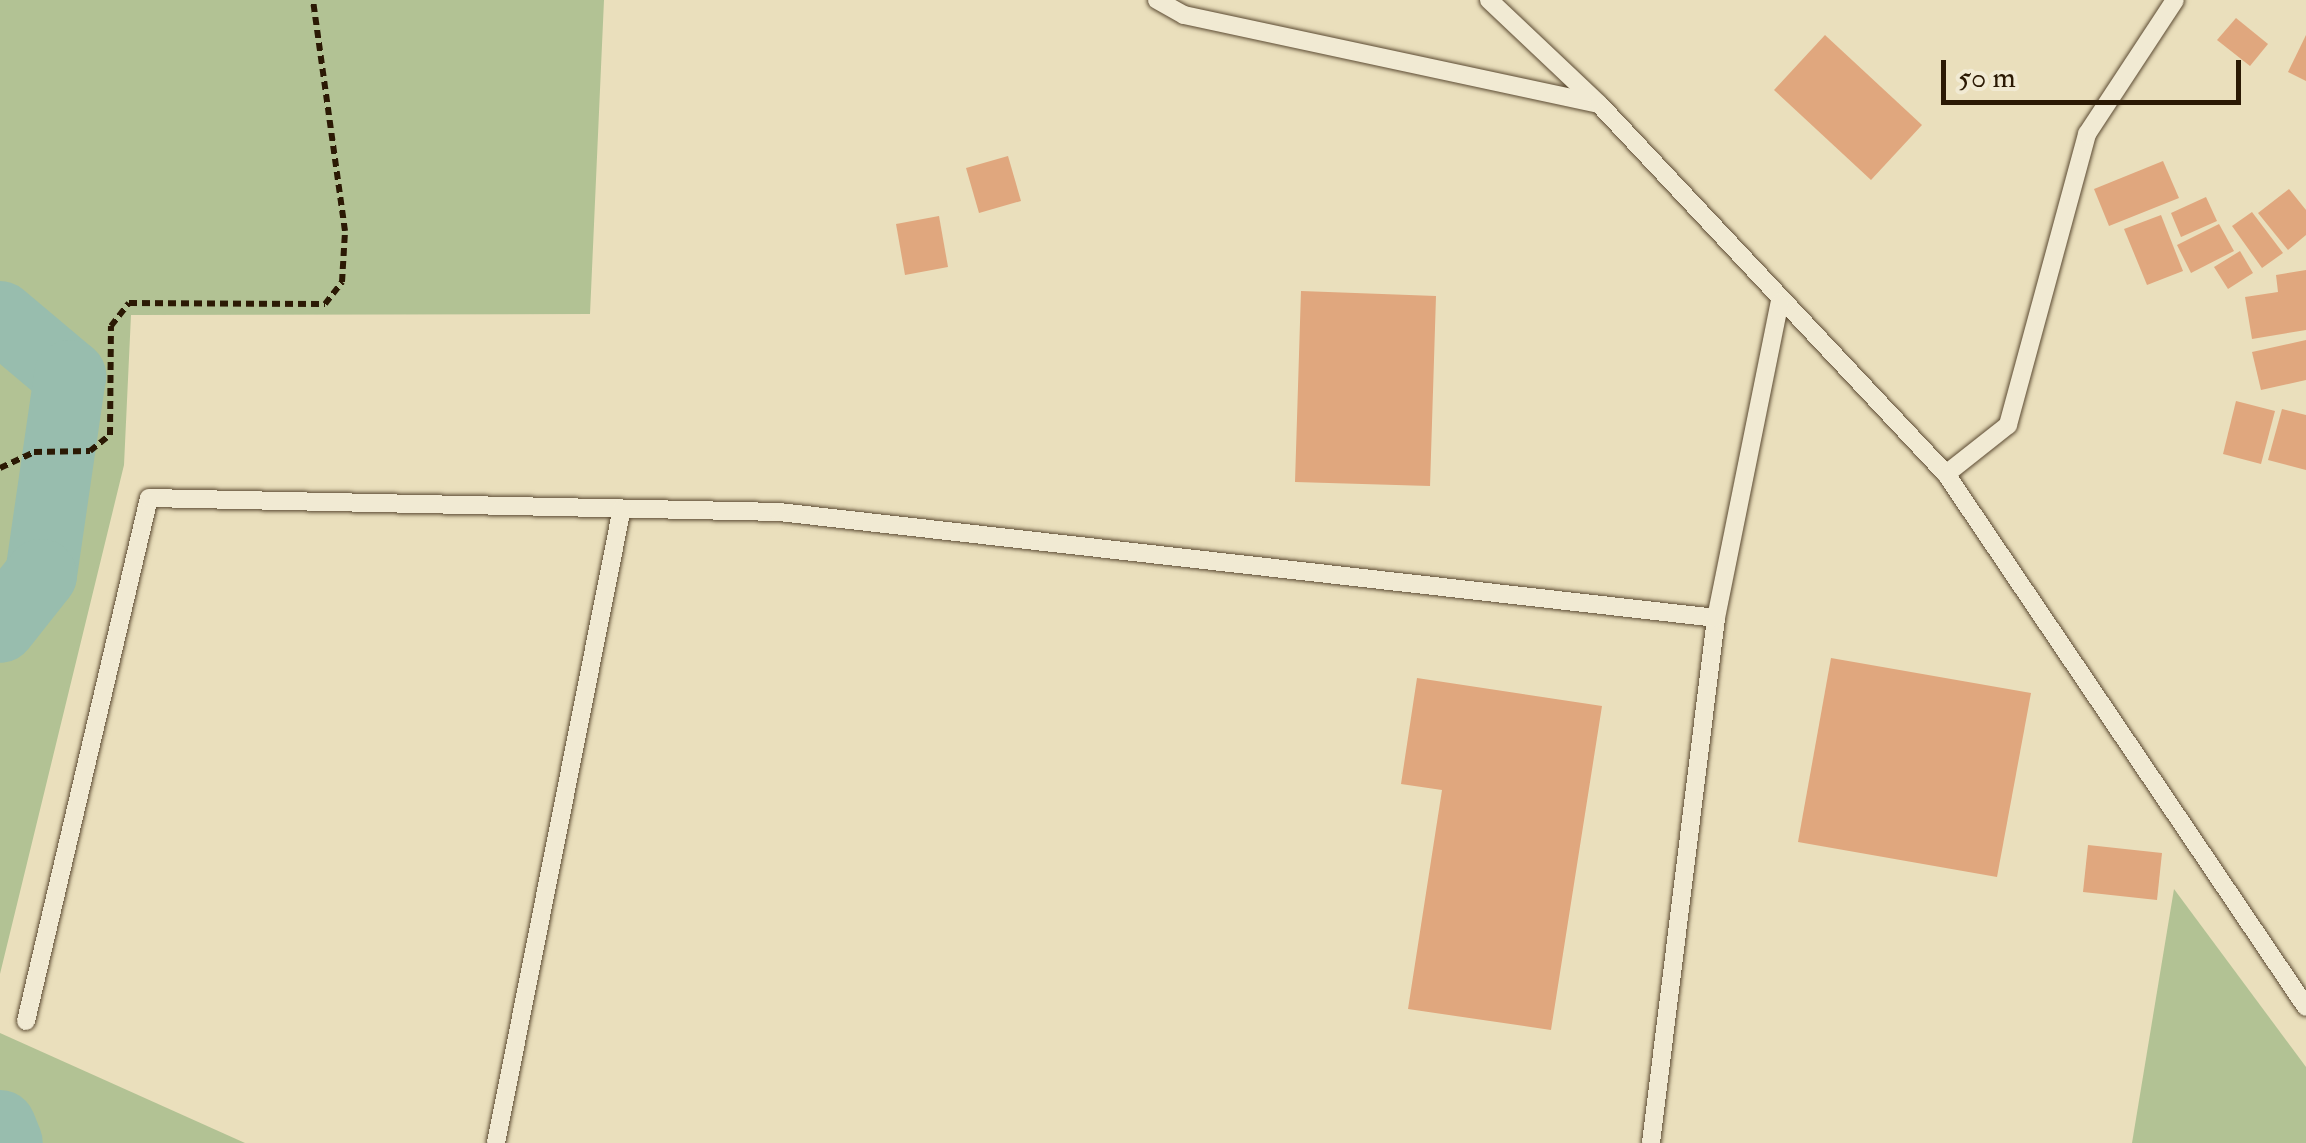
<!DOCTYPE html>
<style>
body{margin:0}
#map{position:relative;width:2306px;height:1143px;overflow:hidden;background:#eadfbc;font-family:"IM FELL Double Pica",serif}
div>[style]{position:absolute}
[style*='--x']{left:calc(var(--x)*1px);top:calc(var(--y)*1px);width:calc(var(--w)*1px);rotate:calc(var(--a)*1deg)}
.green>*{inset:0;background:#b2c294}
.river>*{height:72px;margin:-36px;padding:0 36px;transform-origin:36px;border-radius:36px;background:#98bdae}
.building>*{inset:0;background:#e0a77e}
.path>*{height:6px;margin-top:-3px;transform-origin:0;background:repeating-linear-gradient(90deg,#2b1904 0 8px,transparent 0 13px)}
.roads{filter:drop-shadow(0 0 2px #5b4a32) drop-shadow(0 0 2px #5b4a32)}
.lane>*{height:18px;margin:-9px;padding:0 9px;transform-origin:9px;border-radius:9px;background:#f1ead3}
span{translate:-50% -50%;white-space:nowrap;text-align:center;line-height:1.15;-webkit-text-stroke:9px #f1ead3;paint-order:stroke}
.scale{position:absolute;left:1941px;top:60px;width:300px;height:45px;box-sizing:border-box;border:5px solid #2b1904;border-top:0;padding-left:12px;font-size:30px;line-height:35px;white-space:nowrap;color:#2b1904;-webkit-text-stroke:8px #f1ead3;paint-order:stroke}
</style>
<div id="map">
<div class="green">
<i style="clip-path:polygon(0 0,604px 0,590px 314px,131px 315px,124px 465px,0 974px)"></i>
<i style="clip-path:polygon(2174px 889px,2306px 1067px,2306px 1143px,2132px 1143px)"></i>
<i style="clip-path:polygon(0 1033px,245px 1143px,0 1143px)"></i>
</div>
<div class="river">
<i style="--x:0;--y:317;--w:92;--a:40.1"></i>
<i style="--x:70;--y:376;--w:201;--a:98.3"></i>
<i style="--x:41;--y:575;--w:66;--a:128.3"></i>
<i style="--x:0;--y:1126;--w:18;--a:68"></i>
</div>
<div class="building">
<i style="clip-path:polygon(2236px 18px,2268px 44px,2250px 66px,2217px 40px)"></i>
<i style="clip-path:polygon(1825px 35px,1922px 125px,1871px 180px,1774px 90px)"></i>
<i style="clip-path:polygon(2306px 35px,2306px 81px,2288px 72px)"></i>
<i style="clip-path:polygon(1008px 156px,1021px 201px,979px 213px,966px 168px)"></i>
<i style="clip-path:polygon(2163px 161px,2179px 198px,2109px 226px,2094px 189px)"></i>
<i style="clip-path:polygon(2289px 189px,2306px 210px,2306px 235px,2288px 250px,2258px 213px)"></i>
<i style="clip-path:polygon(2206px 197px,2217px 221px,2181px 237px,2171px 213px)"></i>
<i style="clip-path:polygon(2252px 212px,2283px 253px,2262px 268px,2232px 226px)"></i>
<i style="clip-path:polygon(2161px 215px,2183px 271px,2147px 285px,2124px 229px)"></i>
<i style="clip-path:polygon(939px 216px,948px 267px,905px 275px,896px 224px)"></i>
<i style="clip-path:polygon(2219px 224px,2234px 251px,2191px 273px,2177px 245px)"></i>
<i style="clip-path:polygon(2240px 251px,2253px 273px,2228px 289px,2214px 267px)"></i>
<i style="clip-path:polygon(2306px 270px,2306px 330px,2252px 339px,2245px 297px,2278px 292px,2276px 275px)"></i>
<i style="clip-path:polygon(1301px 291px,1436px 296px,1430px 486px,1295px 482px)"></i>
<i style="clip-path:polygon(2306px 340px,2306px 380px,2261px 390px,2252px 352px)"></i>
<i style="clip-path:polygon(2236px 401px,2275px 411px,2261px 464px,2223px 454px)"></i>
<i style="clip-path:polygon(2282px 409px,2306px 415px,2306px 470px,2268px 460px)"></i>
<i style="clip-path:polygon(1831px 658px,2031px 693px,1997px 877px,1798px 842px)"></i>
<i style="clip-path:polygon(1417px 678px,1602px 706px,1551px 1030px,1408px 1009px,1442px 790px,1401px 784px)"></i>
<i style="clip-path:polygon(2088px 845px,2162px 853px,2157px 900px,2083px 892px)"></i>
</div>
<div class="path">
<i style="--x:0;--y:468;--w:38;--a:-25"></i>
<i style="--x:34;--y:452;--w:56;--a:-1"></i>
<i style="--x:90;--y:451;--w:26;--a:-39"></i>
<i style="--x:110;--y:435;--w:109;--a:-89.5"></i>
<i style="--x:111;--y:326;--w:29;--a:-52"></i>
<i style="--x:129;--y:303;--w:196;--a:0.3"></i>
<i style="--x:325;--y:304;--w:28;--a:-52"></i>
<i style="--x:342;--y:282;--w:51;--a:-86.6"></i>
<i style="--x:345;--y:231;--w:233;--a:-97.9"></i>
</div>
<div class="roads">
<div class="lane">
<i style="--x:1157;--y:0;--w:31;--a:29"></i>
<i style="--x:1184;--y:15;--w:423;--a:12.1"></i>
<i style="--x:1489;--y:0;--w:151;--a:43.4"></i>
<i style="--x:1599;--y:104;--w:507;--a:46.84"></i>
<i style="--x:1946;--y:474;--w:643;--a:55.96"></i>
<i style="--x:1946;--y:474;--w:79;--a:-38.3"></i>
<i style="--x:2008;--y:425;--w:302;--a:-74.8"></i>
<i style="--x:2087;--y:134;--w:160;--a:-56.7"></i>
<i style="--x:26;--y:1021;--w:537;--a:-76.77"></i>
<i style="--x:149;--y:498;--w:630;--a:1.27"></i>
<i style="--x:779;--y:512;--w:943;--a:6.45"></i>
<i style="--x:496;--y:1143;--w:647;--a:-78.78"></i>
<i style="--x:1651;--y:1143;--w:529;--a:-82.94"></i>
<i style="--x:1716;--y:618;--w:322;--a:-78.6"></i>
</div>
</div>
<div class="scale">50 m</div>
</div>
